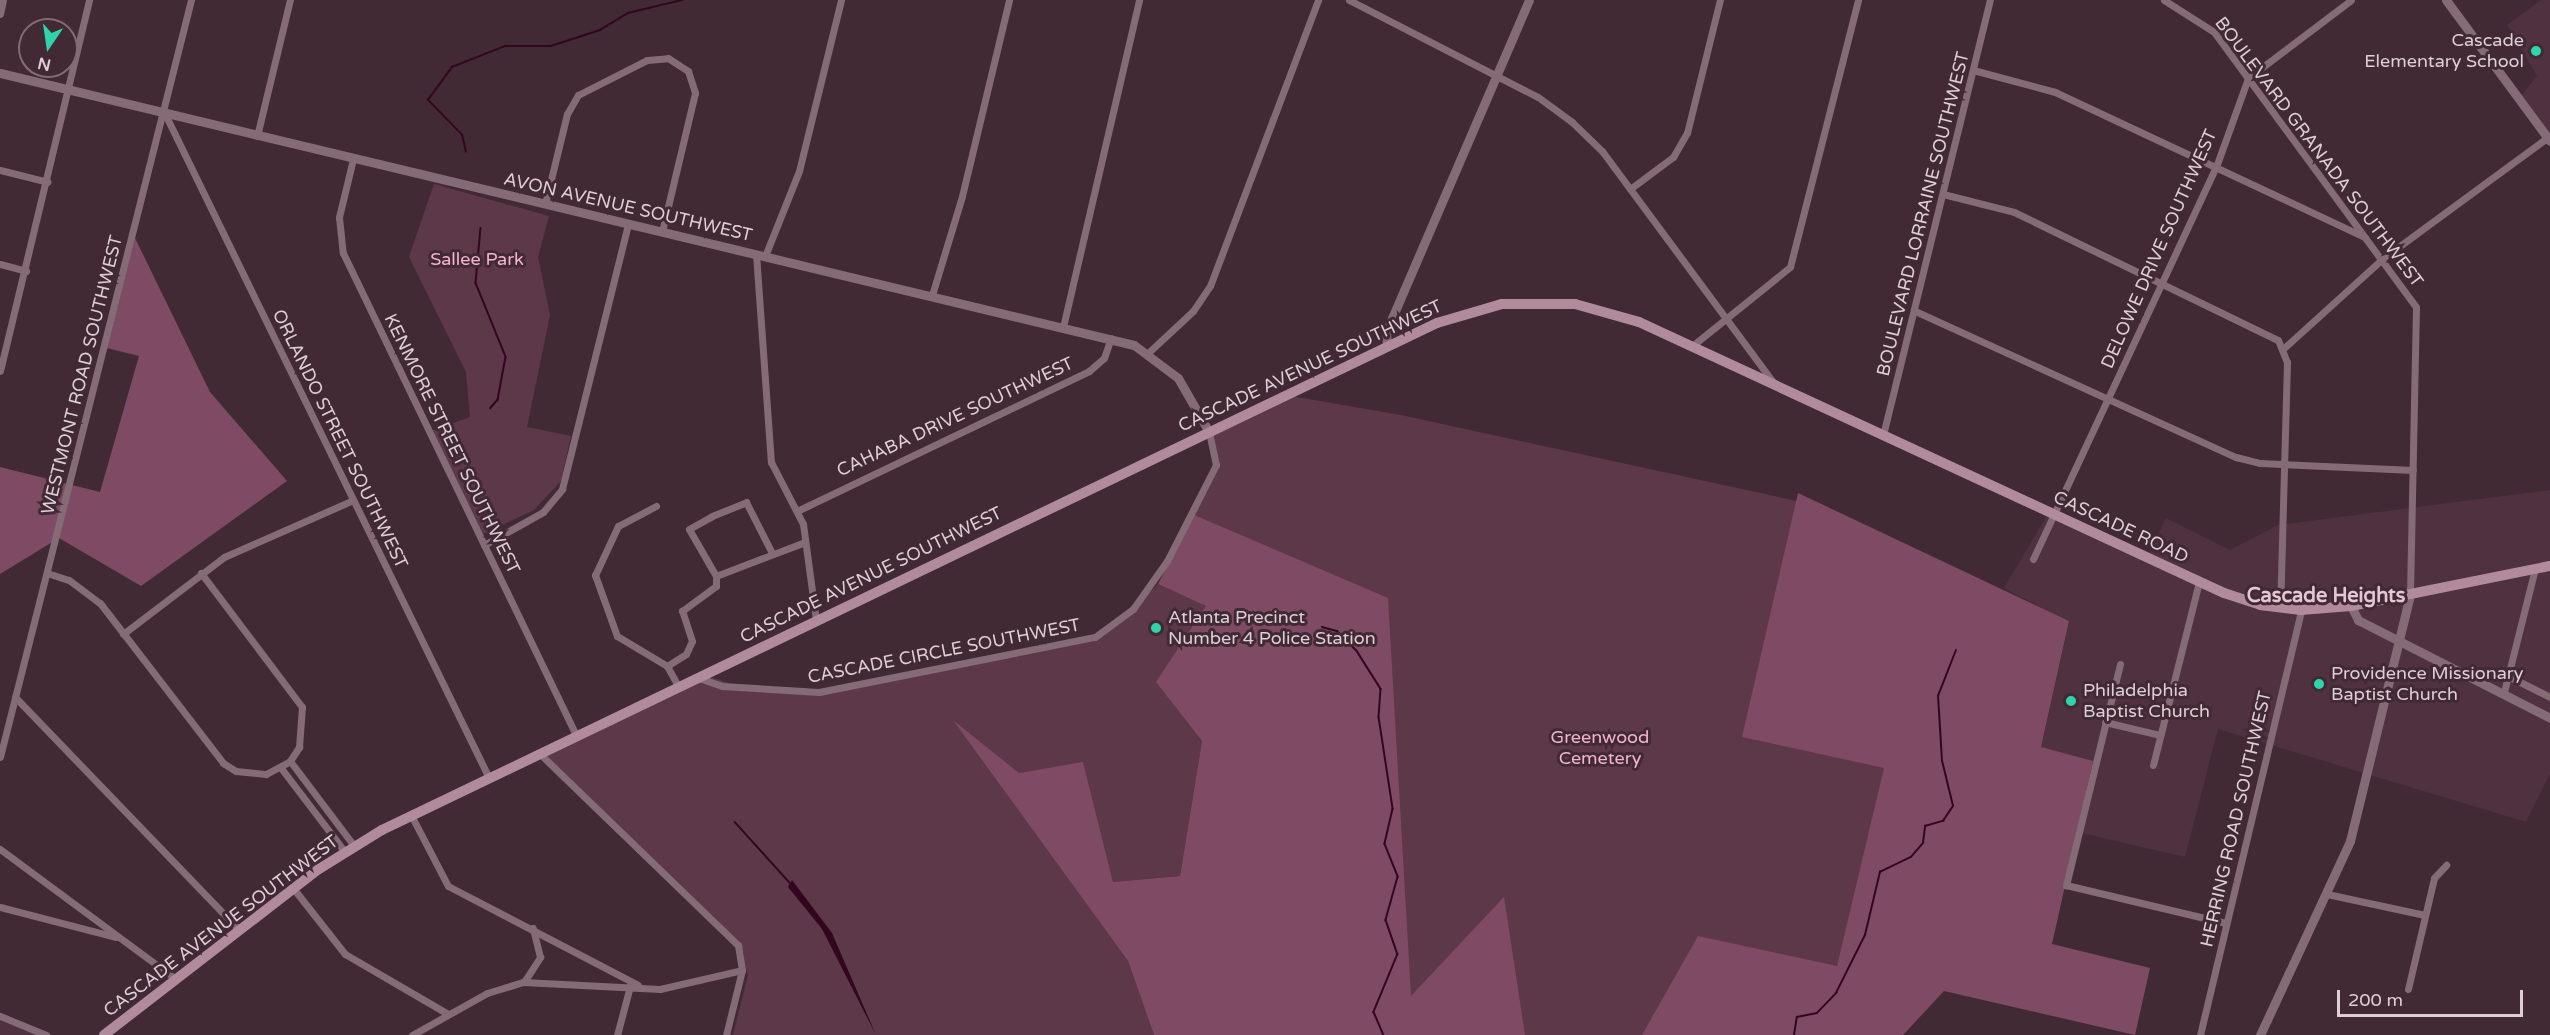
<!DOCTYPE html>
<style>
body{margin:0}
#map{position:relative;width:2550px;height:1035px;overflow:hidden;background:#412a34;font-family:"Varela Round",sans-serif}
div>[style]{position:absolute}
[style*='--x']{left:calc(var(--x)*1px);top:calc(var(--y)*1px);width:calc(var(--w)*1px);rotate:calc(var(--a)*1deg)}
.built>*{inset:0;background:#4f313f}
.green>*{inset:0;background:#5d3849}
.forest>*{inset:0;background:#7f4b64}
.water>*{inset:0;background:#330620}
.stream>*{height:1.5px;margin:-0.75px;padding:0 0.75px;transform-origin:0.75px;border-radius:0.75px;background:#330620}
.minor>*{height:7px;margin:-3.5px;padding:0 3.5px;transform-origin:3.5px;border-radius:3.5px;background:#846b76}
.tertiary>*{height:9px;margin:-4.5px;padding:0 4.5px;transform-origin:4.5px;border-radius:4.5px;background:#846b76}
.secondary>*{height:10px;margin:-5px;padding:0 5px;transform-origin:5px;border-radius:5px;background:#b18b9c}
.dots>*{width:16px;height:16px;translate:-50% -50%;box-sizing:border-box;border:3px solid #412a34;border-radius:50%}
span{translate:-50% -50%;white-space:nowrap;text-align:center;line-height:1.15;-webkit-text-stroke:6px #412a34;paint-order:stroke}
.poi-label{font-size:18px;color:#deced5}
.right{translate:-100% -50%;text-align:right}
.left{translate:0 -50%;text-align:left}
.street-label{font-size:18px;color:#deced5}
.park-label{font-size:18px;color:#f5b3d1}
.neighbourhood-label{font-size:20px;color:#e5c7d4;font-weight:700}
.north{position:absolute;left:18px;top:18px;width:60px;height:60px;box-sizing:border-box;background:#412a34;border:2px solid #806c74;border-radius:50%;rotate:193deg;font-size:16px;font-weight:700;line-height:24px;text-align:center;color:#deced5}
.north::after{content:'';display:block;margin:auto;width:21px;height:27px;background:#2fd4aa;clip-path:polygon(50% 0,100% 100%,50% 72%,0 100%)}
.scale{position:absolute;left:2337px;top:990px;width:186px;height:27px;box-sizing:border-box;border:3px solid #deced5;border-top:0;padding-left:8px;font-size:18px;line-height:21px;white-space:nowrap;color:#deced5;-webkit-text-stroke:4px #412a34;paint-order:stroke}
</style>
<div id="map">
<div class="built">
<i style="clip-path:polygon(2541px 0,2550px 0,2550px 145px,2517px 101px,2537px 76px,2507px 25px)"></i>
<i style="clip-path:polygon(2550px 490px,2550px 774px,2526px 822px,2218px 729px,2185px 857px,2077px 832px,2041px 748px,2069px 622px,2004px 588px,2052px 507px,2148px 556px,2166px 518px,2230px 550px,2278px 525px)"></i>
<i style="clip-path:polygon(0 1016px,47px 1035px,0 1035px)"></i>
</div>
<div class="green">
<i style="clip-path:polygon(434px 184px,549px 216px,538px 257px,550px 315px,527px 427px,571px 436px,561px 481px,534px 510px,483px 534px,431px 431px,470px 417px,466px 372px,409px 257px)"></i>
<i style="clip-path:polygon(1285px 395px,1401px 415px,1829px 508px,1911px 747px,1858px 972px,1790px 1035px,1416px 1035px,1180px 535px,1216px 465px,1209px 432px)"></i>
<i style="clip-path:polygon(1158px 584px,1207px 606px,1157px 682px,1202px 741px,1180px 876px,1113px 882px,1083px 763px,1019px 773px,955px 722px,1128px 961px,1154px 1035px,733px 1035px,748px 975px,737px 942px,536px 754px,698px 673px,757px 692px,798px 694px,1085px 639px,1125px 618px)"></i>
</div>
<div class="forest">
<i style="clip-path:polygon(135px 238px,210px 392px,287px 481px,141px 586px,59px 538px,0 574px,0 467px,100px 492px,139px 356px,107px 348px)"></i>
<i style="clip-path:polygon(1798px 493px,2069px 621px,2041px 747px,2093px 761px,2052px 944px,2150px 968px,2135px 1035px,1944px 991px,1903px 1035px,1642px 1035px,1698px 936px,1837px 966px,1884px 768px,1742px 737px)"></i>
<i style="clip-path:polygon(1194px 515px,1388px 598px,1411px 996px,1504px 897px,1525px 1035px,1154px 1035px,1128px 961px,953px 720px,1019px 773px,1083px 762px,1113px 882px,1180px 876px,1202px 741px,1156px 682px,1206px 606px,1158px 584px)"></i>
</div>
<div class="water">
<i style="clip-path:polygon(792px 880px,832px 933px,876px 1035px,822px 929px,788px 887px)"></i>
</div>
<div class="stream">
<i style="--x:466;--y:152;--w:17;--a:-103"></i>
<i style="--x:462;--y:135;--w:49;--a:-134.2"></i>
<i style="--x:428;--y:100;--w:41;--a:-54"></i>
<i style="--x:452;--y:67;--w:57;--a:-21.6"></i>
<i style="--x:505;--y:46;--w:46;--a:0"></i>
<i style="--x:551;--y:46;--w:52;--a:-18.1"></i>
<i style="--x:600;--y:30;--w:33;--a:-31"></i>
<i style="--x:628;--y:13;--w:56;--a:-13.5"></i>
<i style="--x:481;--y:228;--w:55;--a:95.2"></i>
<i style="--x:476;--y:283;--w:80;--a:67.9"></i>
<i style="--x:506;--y:357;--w:44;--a:100.5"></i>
<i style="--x:498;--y:400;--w:11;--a:131"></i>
<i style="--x:1322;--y:627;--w:16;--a:15"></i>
<i style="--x:1337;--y:631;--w:28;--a:45"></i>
<i style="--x:1357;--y:651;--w:45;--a:57.7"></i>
<i style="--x:1381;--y:689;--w:28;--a:94"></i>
<i style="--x:1379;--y:717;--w:93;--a:81.3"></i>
<i style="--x:1393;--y:809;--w:36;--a:103"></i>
<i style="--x:1385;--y:844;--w:35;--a:68"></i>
<i style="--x:1398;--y:877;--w:45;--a:105.6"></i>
<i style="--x:1386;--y:920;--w:36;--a:71"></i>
<i style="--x:1398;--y:954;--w:63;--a:112.5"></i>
<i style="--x:1374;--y:1012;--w:25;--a:67"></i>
<i style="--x:735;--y:822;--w:84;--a:47.9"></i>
<i style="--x:1794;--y:1035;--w:18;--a:-81"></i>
<i style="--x:1797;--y:1017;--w:20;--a:-11"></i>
<i style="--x:1817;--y:1013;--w:28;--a:-46"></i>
<i style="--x:1836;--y:993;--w:65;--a:-63.4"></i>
<i style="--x:1865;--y:935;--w:65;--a:-76.6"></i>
<i style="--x:1880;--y:872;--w:34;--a:-26"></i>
<i style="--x:1911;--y:857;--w:18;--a:-49"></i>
<i style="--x:1923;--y:843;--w:17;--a:-83"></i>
<i style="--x:1925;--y:826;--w:19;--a:-16"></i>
<i style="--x:1943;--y:821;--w:18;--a:-56"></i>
<i style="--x:1953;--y:806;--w:46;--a:-103.7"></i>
<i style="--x:1942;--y:761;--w:65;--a:-93.5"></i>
<i style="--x:1938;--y:696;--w:49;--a:-68.6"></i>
</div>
<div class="minor">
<i style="--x:1349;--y:0;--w:212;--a:27.2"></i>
<i style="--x:1538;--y:97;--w:42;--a:36.3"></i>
<i style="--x:1572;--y:122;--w:42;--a:44"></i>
<i style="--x:1602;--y:151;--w:286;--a:53.5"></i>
<i style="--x:2164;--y:0;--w:59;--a:32.6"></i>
<i style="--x:2214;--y:32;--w:341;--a:53.7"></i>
<i style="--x:2416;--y:307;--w:288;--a:91.2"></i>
<i style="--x:0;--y:14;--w:14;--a:-78"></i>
<i style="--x:1973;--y:70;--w:85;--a:15"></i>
<i style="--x:2055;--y:92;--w:342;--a:25.1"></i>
<i style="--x:165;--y:114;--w:739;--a:63.99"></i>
<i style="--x:257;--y:136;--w:140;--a:-76.4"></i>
<i style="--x:353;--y:159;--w:60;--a:103.6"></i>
<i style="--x:339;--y:217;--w:36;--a:84"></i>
<i style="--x:343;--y:253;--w:535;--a:64.2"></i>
<i style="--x:0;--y:170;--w:49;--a:14"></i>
<i style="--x:1630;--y:189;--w:54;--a:-36.7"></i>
<i style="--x:1673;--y:157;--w:28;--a:-60"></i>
<i style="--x:1687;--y:133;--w:137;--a:-76.1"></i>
<i style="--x:1943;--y:194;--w:73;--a:14.2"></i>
<i style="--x:2014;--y:212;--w:293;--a:25.9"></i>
<i style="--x:2278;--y:340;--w:24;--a:68"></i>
<i style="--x:2287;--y:362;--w:246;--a:91.6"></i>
<i style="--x:545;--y:204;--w:93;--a:-76.3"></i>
<i style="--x:567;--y:114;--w:22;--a:-60"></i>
<i style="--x:578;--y:95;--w:77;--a:-26.9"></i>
<i style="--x:647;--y:60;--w:21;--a:-5"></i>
<i style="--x:668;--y:58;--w:24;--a:33"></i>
<i style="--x:688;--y:71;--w:23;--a:72"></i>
<i style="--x:695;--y:93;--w:143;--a:103.4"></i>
<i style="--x:756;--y:254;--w:209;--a:85.9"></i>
<i style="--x:771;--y:462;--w:70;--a:62.7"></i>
<i style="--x:803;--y:524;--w:97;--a:82.3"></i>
<i style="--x:765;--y:256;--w:92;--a:-68.2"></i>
<i style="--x:799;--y:171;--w:176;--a:-76.2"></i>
<i style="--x:0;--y:264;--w:27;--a:15"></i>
<i style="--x:932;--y:295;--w:103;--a:-73.1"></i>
<i style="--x:962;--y:196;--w:202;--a:-76.5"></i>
<i style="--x:1915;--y:311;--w:353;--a:24.5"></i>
<i style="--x:2236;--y:457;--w:25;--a:14"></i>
<i style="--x:2260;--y:463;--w:153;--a:2.6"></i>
<i style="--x:1063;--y:327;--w:336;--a:-76.9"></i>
<i style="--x:1692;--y:346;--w:126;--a:-38.9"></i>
<i style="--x:1790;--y:267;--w:276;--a:-75.7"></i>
<i style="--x:2284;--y:348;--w:132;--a:-42.2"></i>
<i style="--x:2382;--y:259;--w:205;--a:-36.3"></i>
<i style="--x:1149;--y:352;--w:60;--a:-43"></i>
<i style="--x:1193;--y:311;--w:30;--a:-56"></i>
<i style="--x:1210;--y:286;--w:306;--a:-69.3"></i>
<i style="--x:0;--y:371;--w:382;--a:-76.5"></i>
<i style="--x:1883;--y:435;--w:448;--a:-76.2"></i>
<i style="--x:656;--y:506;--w:43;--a:152.2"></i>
<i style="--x:618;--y:526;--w:54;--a:115.1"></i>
<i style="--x:595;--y:575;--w:65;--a:70.2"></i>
<i style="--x:617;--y:636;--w:58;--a:31"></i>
<i style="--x:667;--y:666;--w:23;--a:61"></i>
<i style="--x:797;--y:511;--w:324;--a:-25.6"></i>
<i style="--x:1089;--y:371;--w:20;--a:-41"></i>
<i style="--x:1104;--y:358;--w:21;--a:-71"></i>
<i style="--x:484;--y:545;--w:68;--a:-29.2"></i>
<i style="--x:543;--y:512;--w:30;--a:-50"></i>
<i style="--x:562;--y:489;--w:273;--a:-76"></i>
<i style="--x:2033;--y:559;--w:433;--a:-65"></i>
<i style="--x:2216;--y:167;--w:95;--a:-70.2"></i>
<i style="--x:2248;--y:78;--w:129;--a:-37.1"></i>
<i style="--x:47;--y:573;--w:23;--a:18"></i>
<i style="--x:69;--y:580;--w:39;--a:37"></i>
<i style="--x:100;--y:603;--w:202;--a:52.4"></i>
<i style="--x:223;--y:763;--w:15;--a:32"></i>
<i style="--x:236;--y:771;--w:30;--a:6"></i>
<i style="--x:266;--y:774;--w:27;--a:-28"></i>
<i style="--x:290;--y:761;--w:17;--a:-57"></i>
<i style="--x:299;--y:747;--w:40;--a:-85.7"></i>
<i style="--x:302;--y:707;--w:168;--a:-127"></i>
<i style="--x:716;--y:576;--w:54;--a:-119.9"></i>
<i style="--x:689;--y:529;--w:26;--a:-29"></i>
<i style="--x:712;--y:516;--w:37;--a:-22"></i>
<i style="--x:746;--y:502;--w:55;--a:63"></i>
<i style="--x:123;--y:634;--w:127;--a:-37.3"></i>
<i style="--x:224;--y:557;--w:141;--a:-23.8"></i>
<i style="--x:2120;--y:664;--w:228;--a:103.7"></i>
<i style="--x:2066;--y:885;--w:164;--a:13.4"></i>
<i style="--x:667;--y:666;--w:22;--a:-32"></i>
<i style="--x:686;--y:654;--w:14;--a:-65"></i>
<i style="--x:692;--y:641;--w:32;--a:-108"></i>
<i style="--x:682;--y:611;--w:42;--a:-36.3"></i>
<i style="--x:716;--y:586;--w:10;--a:-90"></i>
<i style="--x:716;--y:576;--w:95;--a:-20.9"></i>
<i style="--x:696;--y:677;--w:28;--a:19"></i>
<i style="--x:722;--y:686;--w:97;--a:3.5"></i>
<i style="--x:819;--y:692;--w:281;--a:-11.3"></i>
<i style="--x:1095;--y:637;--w:47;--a:-36.4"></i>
<i style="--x:1133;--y:609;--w:59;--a:-54.7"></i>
<i style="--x:1167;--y:561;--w:108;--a:-63"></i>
<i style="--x:1216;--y:465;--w:34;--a:-102"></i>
<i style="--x:2510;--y:677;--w:45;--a:26.6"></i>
<i style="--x:2504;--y:692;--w:127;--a:-75.9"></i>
<i style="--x:15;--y:697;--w:323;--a:46.1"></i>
<i style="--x:2105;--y:722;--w:57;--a:13.3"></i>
<i style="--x:539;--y:753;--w:277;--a:44"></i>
<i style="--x:738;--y:945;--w:25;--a:81"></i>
<i style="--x:742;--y:970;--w:67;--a:103.8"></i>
<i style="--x:0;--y:757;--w:781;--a:-75.84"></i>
<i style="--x:290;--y:761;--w:106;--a:53"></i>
<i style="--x:2153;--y:765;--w:189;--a:-75.9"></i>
<i style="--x:281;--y:768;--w:106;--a:52.7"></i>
<i style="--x:411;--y:815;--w:80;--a:62.5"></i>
<i style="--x:448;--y:886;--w:214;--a:27.5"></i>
<i style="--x:0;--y:849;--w:219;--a:36.5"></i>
<i style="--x:293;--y:888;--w:84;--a:51.8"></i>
<i style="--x:345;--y:954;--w:119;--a:30.2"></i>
<i style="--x:2327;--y:894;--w:100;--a:12.1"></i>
<i style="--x:0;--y:907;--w:120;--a:14.5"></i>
<i style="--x:524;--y:982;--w:30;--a:-57"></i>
<i style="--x:540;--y:957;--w:30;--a:-104"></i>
<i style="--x:2408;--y:989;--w:114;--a:-76.8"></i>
<i style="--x:2434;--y:878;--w:18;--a:-47"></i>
<i style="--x:0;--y:1016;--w:50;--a:22.4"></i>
<i style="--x:412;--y:1035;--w:86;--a:-29.2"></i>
<i style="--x:487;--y:993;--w:38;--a:-17"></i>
<i style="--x:523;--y:982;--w:137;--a:2.9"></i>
<i style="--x:660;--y:989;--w:84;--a:-13"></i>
<i style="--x:617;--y:1035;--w:51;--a:-75.1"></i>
<i style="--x:2200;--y:1035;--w:437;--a:-76.6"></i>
</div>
<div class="tertiary">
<i style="--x:2446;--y:0;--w:175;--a:53.6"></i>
<i style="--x:0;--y:73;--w:1166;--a:13.49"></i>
<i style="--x:1134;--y:345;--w:55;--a:36.9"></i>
<i style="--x:1178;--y:378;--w:62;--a:60.1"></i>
<i style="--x:1387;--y:346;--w:14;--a:-94"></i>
<i style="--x:1386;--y:332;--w:361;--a:-66.7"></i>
<i style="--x:2351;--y:606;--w:16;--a:63"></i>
<i style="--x:2358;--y:620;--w:216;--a:27"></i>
<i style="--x:2260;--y:1035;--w:214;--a:-65.1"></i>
<i style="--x:2350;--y:841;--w:253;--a:-76.3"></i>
</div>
<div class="secondary">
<i style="--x:104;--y:1035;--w:272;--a:-37.7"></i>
<i style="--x:319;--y:869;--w:74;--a:-31.8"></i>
<i style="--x:382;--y:830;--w:1171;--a:-25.67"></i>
<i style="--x:1437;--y:323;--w:68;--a:-16.3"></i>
<i style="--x:1502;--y:304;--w:73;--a:0"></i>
<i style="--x:1575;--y:304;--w:66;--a:15.7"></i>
<i style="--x:1639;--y:322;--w:645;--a:24.86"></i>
<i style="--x:2224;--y:593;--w:38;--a:18"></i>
<i style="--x:2260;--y:605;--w:41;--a:7"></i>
<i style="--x:2301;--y:610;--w:50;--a:-4.6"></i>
<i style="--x:2351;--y:606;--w:203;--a:-11.4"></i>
</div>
<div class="dots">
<i style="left:2536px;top:51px;background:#2fd4aa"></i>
<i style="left:1156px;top:628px;background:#2fd4aa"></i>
<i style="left:2319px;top:684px;background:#2fd4aa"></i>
<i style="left:2071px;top:701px;background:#2fd4aa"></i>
</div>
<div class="poi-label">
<span class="right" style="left:2524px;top:51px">Cascade<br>Elementary School</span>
<span class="left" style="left:1168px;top:628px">Atlanta Precinct<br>Number 4 Police Station</span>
<span class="left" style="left:2331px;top:684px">Providence Missionary<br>Baptist Church</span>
<span class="left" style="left:2083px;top:701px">Philadelphia<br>Baptist Church</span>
</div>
<div class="street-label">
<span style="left:2319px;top:152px;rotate:53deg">BOULEVARD GRANADA SOUTHWEST</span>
<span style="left:628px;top:207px;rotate:13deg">AVON AVENUE SOUTHWEST</span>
<span style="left:1923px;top:214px;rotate:-76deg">BOULEVARD LORRAINE SOUTHWEST</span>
<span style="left:2159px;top:249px;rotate:-66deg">DELOWE DRIVE SOUTHWEST</span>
<span style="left:1310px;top:366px;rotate:-25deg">CASCADE AVENUE SOUTHWEST</span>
<span style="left:82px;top:375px;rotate:-76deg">WESTMONT ROAD SOUTHWEST</span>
<span style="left:955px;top:417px;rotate:-25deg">CAHABA DRIVE SOUTHWEST</span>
<span style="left:340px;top:439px;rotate:64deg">ORLANDO STREET SOUTHWEST</span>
<span style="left:452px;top:444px;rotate:64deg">KENMORE STREET SOUTHWEST</span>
<span style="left:2121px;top:527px;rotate:25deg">CASCADE ROAD</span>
<span style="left:871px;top:575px;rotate:-26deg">CASCADE AVENUE SOUTHWEST</span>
<span style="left:944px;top:651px;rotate:-11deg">CASCADE CIRCLE SOUTHWEST</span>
<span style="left:2236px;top:819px;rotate:-77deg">HERRING ROAD SOUTHWEST</span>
<span style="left:221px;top:926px;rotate:-37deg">CASCADE AVENUE SOUTHWEST</span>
</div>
<div class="park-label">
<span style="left:477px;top:259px">Sallee Park</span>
<span style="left:1600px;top:748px">Greenwood<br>Cemetery</span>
</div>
<div class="neighbourhood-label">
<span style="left:2326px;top:596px">Cascade Heights</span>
</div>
<div class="north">N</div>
<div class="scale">200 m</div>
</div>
